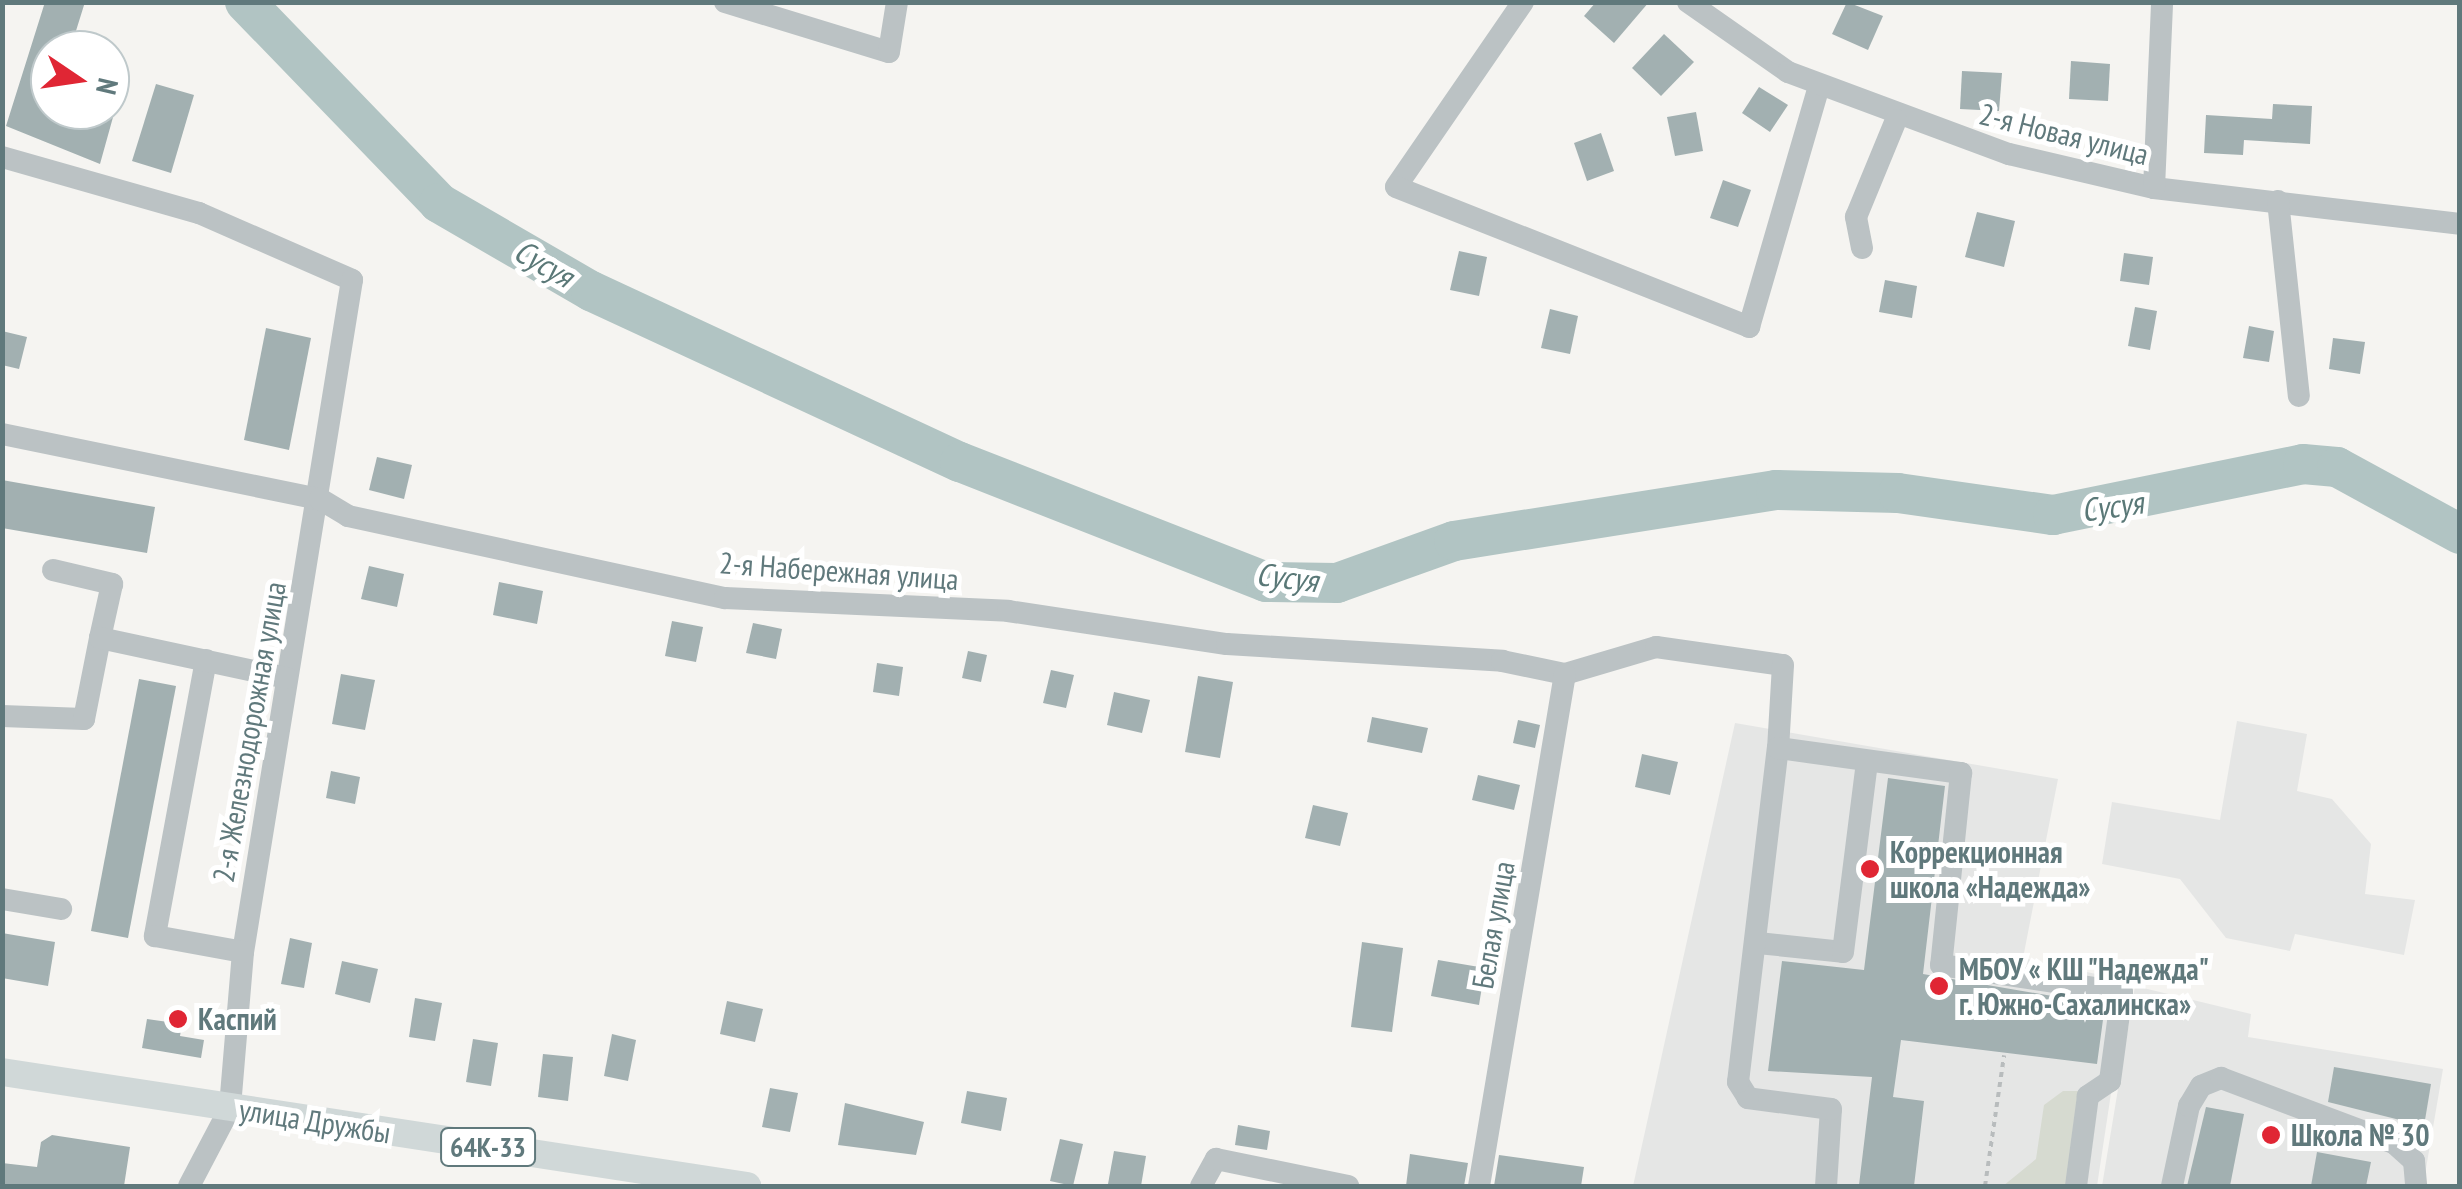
<!DOCTYPE html>
<meta charset="utf-8">
<style>
body{margin:0}
#map{position:relative;width:2462px;height:1189px;overflow:hidden;background:#f5f4f1;font-family:"PT Sans Narrow",sans-serif}
div>[style]{position:absolute}
[style*='--x']{left:calc(var(--x)*1px);top:calc(var(--y)*1px);width:calc(var(--w)*1px);rotate:calc(var(--a)*1deg)}
.built>*{inset:0;background:#e5e6e5}
.green>*{inset:0;background:#d6dad0}
.river>*{height:40px;margin:-20px;padding:0 20px;transform-origin:20px;border-radius:20px;background:#b1c4c3}
.building>*{inset:0;background:#a2b0b1}
.path>*{height:4px;margin-top:-2px;transform-origin:0;background:repeating-linear-gradient(90deg,#b8bcbd 0 5px,transparent 0 10px)}
.minor>*{height:22px;margin:-11px;padding:0 11px;transform-origin:11px;border-radius:11px;background:#bbc2c4}
.major>*{height:28px;margin:-14px;padding:0 14px;transform-origin:14px;border-radius:14px;background:#d0d8d8}
.dots>*{width:28px;height:28px;translate:-50% -50%;box-sizing:border-box;border:5px solid #fff;border-radius:50%}
span{translate:-50% -50%;white-space:nowrap;text-align:center;line-height:1.15;-webkit-text-stroke:10px #fff;paint-order:stroke}
.shield-label span{padding:2px 8px;background:#fff;border:2px solid;border-radius:8px;-webkit-text-stroke-width:0}
.shield-label{font-size:28px;color:#60797c;font-weight:700}
.street-label{font-size:30px;color:#60797c}
.poi-label{font-size:30px;color:#60797c;font-weight:700}
.left{translate:0 -50%;text-align:left}
.water-label{font-size:32px;color:#5a7877;font-style:italic}
.frame{position:absolute;inset:0;border:5px solid #60797c;pointer-events:none}
.north{position:absolute;left:30px;top:30px;width:100px;height:100px;box-sizing:border-box;background:#fff;border:2px solid #bfc9cb;border-radius:50%;rotate:103deg;font-size:28px;font-weight:700;line-height:40px;text-align:center;color:#60797c}
.north::after{content:'';display:block;margin:auto;width:35px;height:45px;background:#e02634;clip-path:polygon(50% 0,100% 100%,50% 72%,0 100%)}
</style>
<div id="map">
<div class="built">
<i style="clip-path:polygon(2237px 721px,2307px 734px,2297px 791px,2332px 799px,2371px 844px,2365px 894px,2415px 900px,2404px 955px,2295px 934px,2290px 951px,2226px 938px,2180px 879px,2102px 864px,2112px 802px,2220px 820px)"></i>
<i style="clip-path:polygon(1735px 723px,2058px 779px,2023px 958px,2128px 981px,2097px 1186px,1633px 1186px)"></i>
<i style="clip-path:polygon(2135px 986px,2251px 1014px,2248px 1037px,2443px 1069px,2423px 1186px,2102px 1186px)"></i>
</div>
<div class="green">
<i style="clip-path:polygon(2063px 1091px,2080px 1091px,2069px 1186px,2003px 1186px,2036px 1159px,2044px 1105px)"></i>
</div>
<div class="river">
<i style="--x:245;--y:2;--w:279;--a:46"></i>
<i style="--x:439;--y:203;--w:176;--a:30.1"></i>
<i style="--x:591;--y:291;--w:407;--a:24.9"></i>
<i style="--x:960;--y:462;--w:329;--a:21.4"></i>
<i style="--x:1266;--y:582;--w:71;--a:0.8"></i>
<i style="--x:1337;--y:583;--w:124;--a:-19.7"></i>
<i style="--x:1454;--y:541;--w:326;--a:-9"></i>
<i style="--x:1776;--y:490;--w:122;--a:1.4"></i>
<i style="--x:1898;--y:493;--w:157;--a:8.1"></i>
<i style="--x:2053;--y:515;--w:255;--a:-11.5"></i>
<i style="--x:2303;--y:464;--w:34;--a:5"></i>
<i style="--x:2337;--y:467;--w:140;--a:28.6"></i>
</div>
<div class="building">
<i style="clip-path:polygon(45px 2px,85px 2px,70px 50px,50px 50px,50px 110px,115px 110px,100px 164px,6px 126px)"></i>
<i style="clip-path:polygon(1596px 2px,1649px 2px,1614px 43px,1584px 16px)"></i>
<i style="clip-path:polygon(1847px 2px,1883px 16px,1868px 50px,1832px 34px)"></i>
<i style="clip-path:polygon(1664px 34px,1694px 62px,1661px 96px,1632px 68px)"></i>
<i style="clip-path:polygon(2071px 61px,2110px 64px,2108px 101px,2069px 99px)"></i>
<i style="clip-path:polygon(1962px 71px,2002px 73px,1999px 111px,1960px 109px)"></i>
<i style="clip-path:polygon(156px 84px,194px 95px,171px 173px,132px 161px)"></i>
<i style="clip-path:polygon(1759px 87px,1788px 105px,1770px 132px,1742px 113px)"></i>
<i style="clip-path:polygon(2273px 104px,2312px 106px,2310px 144px,2244px 140px,2243px 155px,2204px 153px,2206px 115px,2272px 119px)"></i>
<i style="clip-path:polygon(1696px 112px,1703px 151px,1675px 156px,1667px 117px)"></i>
<i style="clip-path:polygon(1601px 133px,1614px 171px,1587px 181px,1574px 143px)"></i>
<i style="clip-path:polygon(1723px 180px,1751px 190px,1738px 227px,1710px 218px)"></i>
<i style="clip-path:polygon(1977px 212px,2015px 221px,2004px 267px,1965px 257px)"></i>
<i style="clip-path:polygon(1459px 251px,1487px 257px,1479px 296px,1450px 290px)"></i>
<i style="clip-path:polygon(2124px 253px,2153px 257px,2149px 285px,2120px 281px)"></i>
<i style="clip-path:polygon(1885px 280px,1917px 286px,1912px 318px,1879px 312px)"></i>
<i style="clip-path:polygon(2135px 307px,2157px 311px,2150px 350px,2128px 346px)"></i>
<i style="clip-path:polygon(1550px 309px,1578px 316px,1570px 354px,1541px 348px)"></i>
<i style="clip-path:polygon(2249px 326px,2274px 331px,2269px 362px,2243px 358px)"></i>
<i style="clip-path:polygon(266px 328px,311px 338px,289px 450px,244px 440px)"></i>
<i style="clip-path:polygon(2px 331px,27px 337px,19px 369px,2px 365px)"></i>
<i style="clip-path:polygon(2333px 338px,2365px 342px,2360px 374px,2329px 369px)"></i>
<i style="clip-path:polygon(377px 457px,412px 465px,404px 499px,369px 490px)"></i>
<i style="clip-path:polygon(2px 480px,155px 507px,147px 553px,2px 528px)"></i>
<i style="clip-path:polygon(369px 566px,404px 574px,397px 607px,361px 599px)"></i>
<i style="clip-path:polygon(499px 582px,543px 591px,537px 624px,493px 615px)"></i>
<i style="clip-path:polygon(672px 621px,703px 627px,696px 662px,665px 656px)"></i>
<i style="clip-path:polygon(753px 623px,782px 629px,776px 659px,746px 653px)"></i>
<i style="clip-path:polygon(968px 651px,987px 655px,981px 682px,962px 678px)"></i>
<i style="clip-path:polygon(877px 663px,903px 667px,899px 696px,873px 692px)"></i>
<i style="clip-path:polygon(1051px 670px,1074px 675px,1066px 708px,1043px 703px)"></i>
<i style="clip-path:polygon(341px 674px,375px 680px,365px 730px,332px 724px)"></i>
<i style="clip-path:polygon(1198px 676px,1233px 682px,1220px 758px,1185px 752px)"></i>
<i style="clip-path:polygon(139px 679px,176px 686px,128px 938px,91px 931px)"></i>
<i style="clip-path:polygon(1114px 692px,1150px 700px,1142px 733px,1107px 725px)"></i>
<i style="clip-path:polygon(1372px 717px,1428px 728px,1422px 753px,1367px 742px)"></i>
<i style="clip-path:polygon(1518px 720px,1540px 725px,1535px 748px,1513px 743px)"></i>
<i style="clip-path:polygon(1642px 754px,1678px 762px,1670px 795px,1635px 787px)"></i>
<i style="clip-path:polygon(331px 771px,360px 777px,355px 804px,326px 798px)"></i>
<i style="clip-path:polygon(1478px 775px,1520px 785px,1514px 810px,1472px 800px)"></i>
<i style="clip-path:polygon(1888px 778px,1945px 786px,1923px 974px,2105px 1005px,2097px 1064px,1901px 1040px,1893px 1097px,1924px 1101px,1914px 1186px,1859px 1185px,1872px 1077px,1768px 1071px,1782px 961px,1864px 970px)"></i>
<i style="clip-path:polygon(1313px 805px,1348px 813px,1340px 846px,1305px 838px)"></i>
<i style="clip-path:polygon(2px 933px,55px 942px,48px 986px,2px 978px)"></i>
<i style="clip-path:polygon(290px 938px,312px 943px,304px 988px,281px 984px)"></i>
<i style="clip-path:polygon(1362px 942px,1403px 948px,1392px 1032px,1351px 1027px)"></i>
<i style="clip-path:polygon(1438px 960px,1485px 968px,1479px 1005px,1431px 996px)"></i>
<i style="clip-path:polygon(342px 961px,378px 969px,370px 1003px,335px 994px)"></i>
<i style="clip-path:polygon(415px 998px,442px 1003px,435px 1041px,409px 1037px)"></i>
<i style="clip-path:polygon(727px 1001px,763px 1009px,755px 1042px,720px 1034px)"></i>
<i style="clip-path:polygon(147px 1019px,182px 1024px,180px 1036px,204px 1040px,201px 1058px,142px 1048px)"></i>
<i style="clip-path:polygon(612px 1034px,636px 1040px,628px 1081px,604px 1076px)"></i>
<i style="clip-path:polygon(473px 1039px,498px 1043px,491px 1086px,466px 1082px)"></i>
<i style="clip-path:polygon(543px 1054px,573px 1057px,568px 1101px,538px 1097px)"></i>
<i style="clip-path:polygon(2334px 1067px,2431px 1084px,2424px 1126px,2328px 1102px)"></i>
<i style="clip-path:polygon(770px 1088px,798px 1093px,790px 1132px,762px 1127px)"></i>
<i style="clip-path:polygon(967px 1091px,1007px 1098px,1001px 1131px,961px 1123px)"></i>
<i style="clip-path:polygon(845px 1103px,924px 1122px,916px 1155px,838px 1145px)"></i>
<i style="clip-path:polygon(2206px 1107px,2244px 1114px,2230px 1186px,2187px 1186px)"></i>
<i style="clip-path:polygon(1238px 1125px,1270px 1131px,1267px 1150px,1235px 1145px)"></i>
<i style="clip-path:polygon(52px 1135px,130px 1147px,124px 1186px,2px 1186px,2px 1163px,37px 1167px,41px 1142px)"></i>
<i style="clip-path:polygon(1060px 1139px,1083px 1144px,1073px 1186px,1050px 1181px)"></i>
<i style="clip-path:polygon(1114px 1151px,1146px 1156px,1141px 1186px,1108px 1184px)"></i>
<i style="clip-path:polygon(2317px 1152px,2371px 1162px,2366px 1186px,2311px 1186px)"></i>
<i style="clip-path:polygon(1410px 1154px,1468px 1163px,1464px 1186px,1406px 1186px)"></i>
<i style="clip-path:polygon(1499px 1155px,1584px 1167px,1581px 1186px,1494px 1186px)"></i>
</div>
<div class="path">
<i style="--x:1985;--y:1186;--w:132;--a:-81.7"></i>
</div>
<div class="minor">
<i style="--x:725;--y:2;--w:171;--a:17"></i>
<i style="--x:889;--y:52;--w:51;--a:-80.9"></i>
<i style="--x:1523;--y:2;--w:224;--a:124.5"></i>
<i style="--x:1396;--y:187;--w:380;--a:21.6"></i>
<i style="--x:1749;--y:327;--w:251;--a:-73.8"></i>
<i style="--x:1688;--y:2;--w:122;--a:35"></i>
<i style="--x:1788;--y:72;--w:236;--a:20.4"></i>
<i style="--x:2009;--y:154;--w:149;--a:13.2"></i>
<i style="--x:2154;--y:188;--w:308;--a:6.7"></i>
<i style="--x:2;--y:157;--w:205;--a:15.9"></i>
<i style="--x:199;--y:213;--w:167;--a:23.6"></i>
<i style="--x:352;--y:280;--w:681;--a:99.21"></i>
<i style="--x:243;--y:952;--w:157;--a:94.8"></i>
<i style="--x:230;--y:1108;--w:88;--a:117.7"></i>
<i style="--x:2154;--y:188;--w:186;--a:-87.5"></i>
<i style="--x:2278;--y:201;--w:196;--a:83.9"></i>
<i style="--x:1862;--y:248;--w:32;--a:-101"></i>
<i style="--x:1856;--y:217;--w:105;--a:-67.6"></i>
<i style="--x:2;--y:434;--w:325;--a:11.6"></i>
<i style="--x:320;--y:499;--w:33;--a:31"></i>
<i style="--x:348;--y:516;--w:386;--a:12.3"></i>
<i style="--x:725;--y:598;--w:283;--a:2.6"></i>
<i style="--x:1008;--y:611;--w:221;--a:8.6"></i>
<i style="--x:1227;--y:644;--w:276;--a:3.5"></i>
<i style="--x:1502;--y:661;--w:64;--a:11.7"></i>
<i style="--x:53;--y:570;--w:61;--a:13.3"></i>
<i style="--x:112;--y:584;--w:55;--a:102.5"></i>
<i style="--x:206;--y:660;--w:281;--a:100.5"></i>
<i style="--x:155;--y:936;--w:89;--a:10.3"></i>
<i style="--x:1565;--y:674;--w:95;--a:-16.5"></i>
<i style="--x:1656;--y:647;--w:128;--a:8.1"></i>
<i style="--x:1783;--y:665;--w:83;--a:93.4"></i>
<i style="--x:2;--y:716;--w:82;--a:2.1"></i>
<i style="--x:84;--y:719;--w:83;--a:-78.8"></i>
<i style="--x:100;--y:638;--w:191;--a:12.1"></i>
<i style="--x:2;--y:899;--w:60;--a:9.6"></i>
<i style="--x:1758;--y:943;--w:85;--a:6"></i>
<i style="--x:1843;--y:952;--w:191;--a:-82.8"></i>
<i style="--x:1201;--y:1186;--w:31;--a:-61"></i>
<i style="--x:1216;--y:1159;--w:135;--a:11.6"></i>
<i style="--x:1479;--y:1186;--w:519;--a:-80.47"></i>
<i style="--x:1826;--y:1186;--w:77;--a:-86.3"></i>
<i style="--x:1831;--y:1109;--w:84;--a:-172.5"></i>
<i style="--x:1748;--y:1098;--w:19;--a:-122"></i>
<i style="--x:1738;--y:1082;--w:336;--a:-83.2"></i>
<i style="--x:1778;--y:748;--w:185;--a:7.8"></i>
<i style="--x:1961;--y:773;--w:193;--a:95.9"></i>
<i style="--x:1941;--y:965;--w:183;--a:8.5"></i>
<i style="--x:2122;--y:992;--w:90;--a:97.7"></i>
<i style="--x:2110;--y:1081;--w:27;--a:146"></i>
<i style="--x:2088;--y:1096;--w:91;--a:97.6"></i>
<i style="--x:2172;--y:1186;--w:82;--a:-78"></i>
<i style="--x:2189;--y:1106;--w:23;--a:-59"></i>
<i style="--x:2201;--y:1086;--w:22;--a:-22"></i>
<i style="--x:2221;--y:1078;--w:185;--a:20.6"></i>
<i style="--x:2394;--y:1143;--w:27;--a:42"></i>
<i style="--x:2414;--y:1161;--w:25;--a:85"></i>
</div>
<div class="major">
<i style="--x:2;--y:1072;--w:754;--a:8.7"></i>
</div>
<div class="dots">
<i style="left:1870px;top:869px;background:#e02634"></i>
<i style="left:1939px;top:986px;background:#e02634"></i>
<i style="left:178px;top:1019px;background:#e02634"></i>
<i style="left:2271px;top:1135px;background:#e02634"></i>
</div>
<div class="shield-label">
<span style="left:488px;top:1147px">64К-33</span>
</div>
<div class="street-label">
<span style="left:2064px;top:134px;rotate:14deg">2-я Новая улица</span>
<span style="left:839px;top:571px;rotate:4deg">2-я Набережная улица</span>
<span style="left:249px;top:732px;rotate:-80deg">2-я Железнодорожная улица</span>
<span style="left:1493px;top:925px;rotate:-80deg">Белая улица</span>
<span style="left:315px;top:1121px;rotate:9deg">улица Дружбы</span>
</div>
<div class="poi-label">
<span class="left" style="left:1890px;top:869px">Коррекционная<br>школа «Надежда»</span>
<span class="left" style="left:1959px;top:986px">МБОУ « КШ "Надежда"<br>г. Южно-Сахалинска»</span>
<span class="left" style="left:198px;top:1019px">Каспий</span>
<span class="left" style="left:2291px;top:1135px">Школа № 30</span>
</div>
<div class="water-label">
<span style="left:544px;top:263px;rotate:30deg">Сусуя</span>
<span style="left:2112px;top:506px;rotate:-8deg">Сусуя</span>
<span style="left:1287px;top:577px;rotate:7deg">Сусуя</span>
</div>
<div class="frame"></div>
<div class="north">N</div>
</div>
